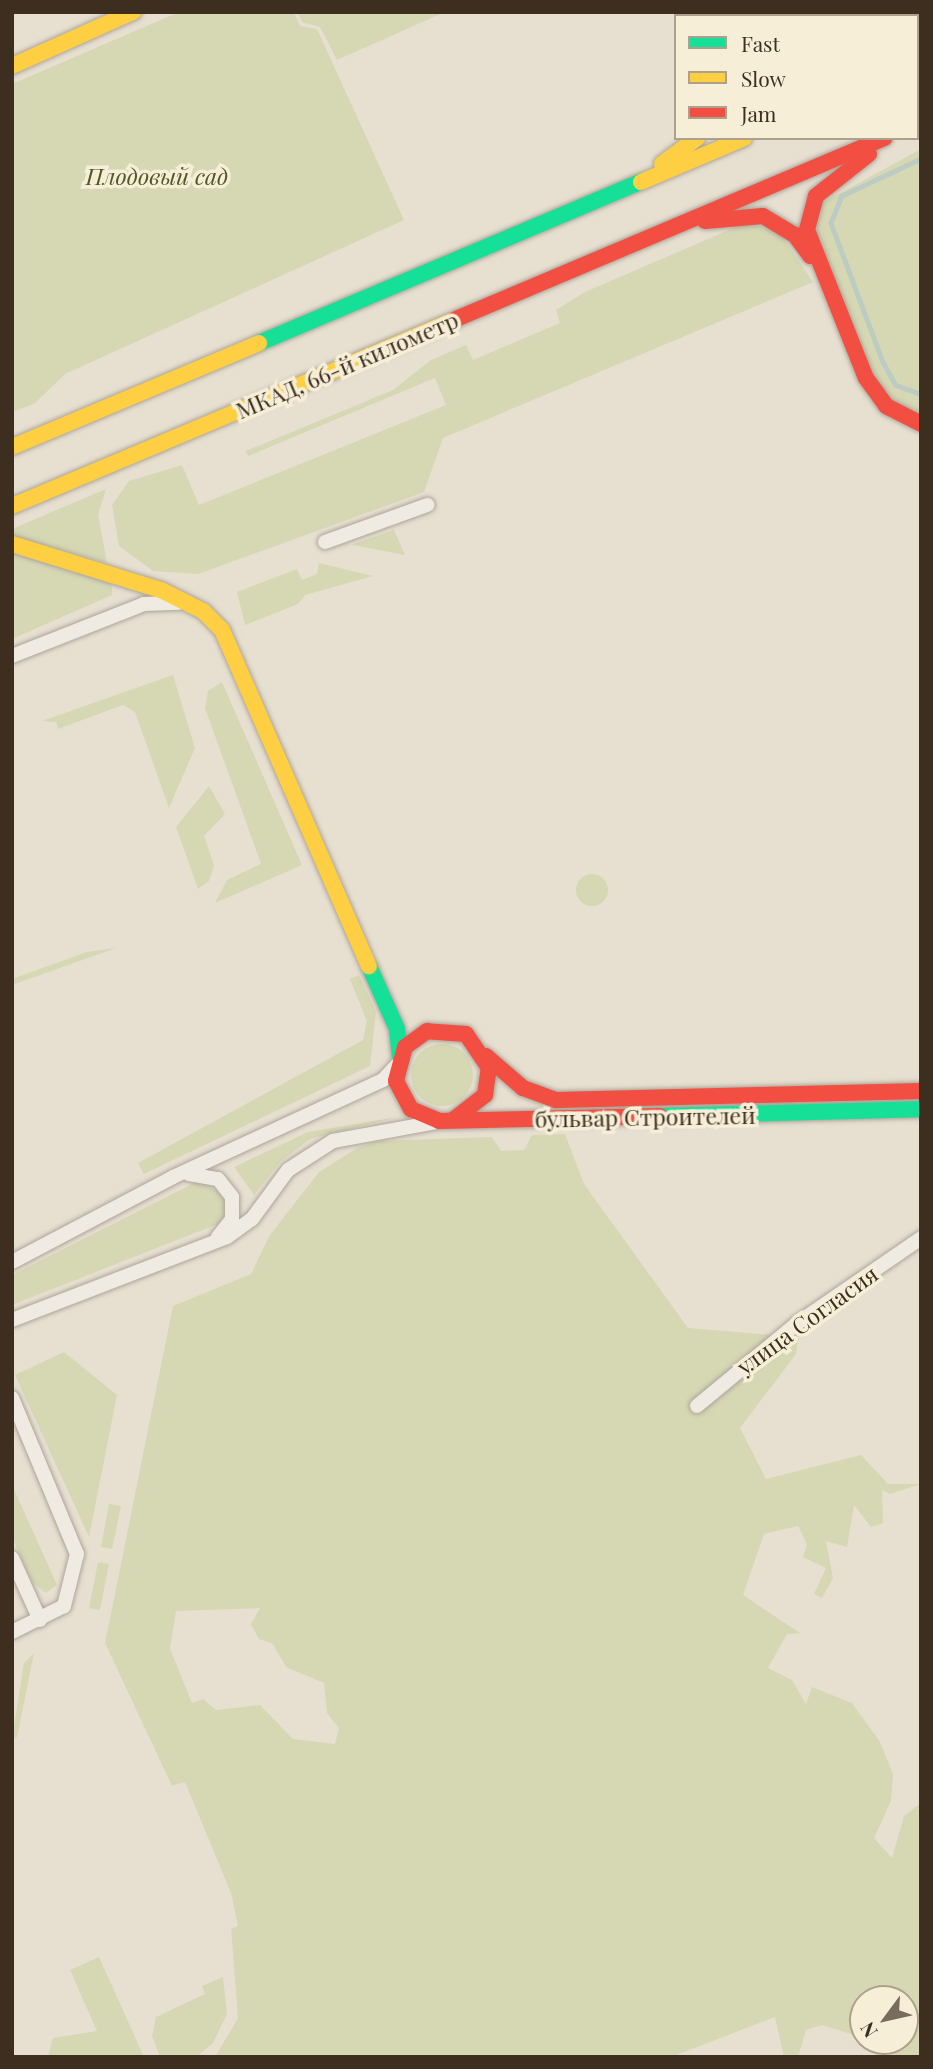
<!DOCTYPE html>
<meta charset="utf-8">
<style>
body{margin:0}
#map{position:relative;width:933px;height:2069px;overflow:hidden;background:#e7e0d1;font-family:"Playfair Display",serif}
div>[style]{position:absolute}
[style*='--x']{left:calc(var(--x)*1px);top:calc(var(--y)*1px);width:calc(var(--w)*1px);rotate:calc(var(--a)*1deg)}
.green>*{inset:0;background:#d6d7b3}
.round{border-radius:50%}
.stream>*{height:4.5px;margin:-2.25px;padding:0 2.25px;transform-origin:2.25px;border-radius:2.25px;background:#bcccc2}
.roads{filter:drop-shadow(0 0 2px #ada599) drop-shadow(0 0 2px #ada599)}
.street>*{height:14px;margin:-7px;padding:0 7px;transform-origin:7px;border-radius:7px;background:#efebe3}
.fast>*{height:16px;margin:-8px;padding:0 8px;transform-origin:8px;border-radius:8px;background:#16e098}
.slow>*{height:16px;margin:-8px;padding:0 8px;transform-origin:8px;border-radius:8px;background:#ffcf43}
.jam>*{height:16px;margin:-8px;padding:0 8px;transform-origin:8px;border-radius:8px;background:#f24e42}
span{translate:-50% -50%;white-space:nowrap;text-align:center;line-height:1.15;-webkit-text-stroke:7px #f7eed8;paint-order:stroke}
.park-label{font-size:23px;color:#4d5a26;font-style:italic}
.street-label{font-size:23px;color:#3d2e20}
.frame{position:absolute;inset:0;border:14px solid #3d2e20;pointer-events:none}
.legend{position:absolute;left:674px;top:14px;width:245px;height:126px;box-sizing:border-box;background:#f7eed8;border:2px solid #ada18e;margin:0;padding:9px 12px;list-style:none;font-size:21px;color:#3d2e20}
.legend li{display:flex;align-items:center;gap:14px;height:35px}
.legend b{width:35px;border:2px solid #ada18e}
.north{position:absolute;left:849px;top:1985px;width:70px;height:70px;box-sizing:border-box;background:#f7eed8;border:2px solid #ada18e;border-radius:50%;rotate:237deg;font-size:19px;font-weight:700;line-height:28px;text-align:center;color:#3d2e20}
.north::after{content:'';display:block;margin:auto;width:24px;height:32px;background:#786c5e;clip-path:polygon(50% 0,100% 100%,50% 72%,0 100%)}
</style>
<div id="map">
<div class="green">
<i style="clip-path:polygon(179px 12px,294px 12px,300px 26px,317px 29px,404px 220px,65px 374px,34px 404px,12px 412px,12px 84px)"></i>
<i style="clip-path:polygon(298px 12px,445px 12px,337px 60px,320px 27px,302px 22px)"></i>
<i style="clip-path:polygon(921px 149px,921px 413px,899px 406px,876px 381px,816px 232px,822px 203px)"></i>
<i style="clip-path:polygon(745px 223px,779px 232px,813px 282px,443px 438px,424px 492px,198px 574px,153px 571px,119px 546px,112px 505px,129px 481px,182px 465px,199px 505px,446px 405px,435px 378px,248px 456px,246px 451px,393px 390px,431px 360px,466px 345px,473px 360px,560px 323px,556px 310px,585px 292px)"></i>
<i style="clip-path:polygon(106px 489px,98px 515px,107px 563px,12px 536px,12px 529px)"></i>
<i style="clip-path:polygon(394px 530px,405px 555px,353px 545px,353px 544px)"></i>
<i style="clip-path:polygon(12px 548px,112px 584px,112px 595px,12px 639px)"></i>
<i style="clip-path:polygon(319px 563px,373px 576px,305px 595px,298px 604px,245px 625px,237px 592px,297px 569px,302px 580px,317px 574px)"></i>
<i style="clip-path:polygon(173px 675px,195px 748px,169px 808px,135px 712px,123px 705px,58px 729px,56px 722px,42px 721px)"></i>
<i style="clip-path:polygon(222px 682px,302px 865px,215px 903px,227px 880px,261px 864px,205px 708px,208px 691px)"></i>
<i style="clip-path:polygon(209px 786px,225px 814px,204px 836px,214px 865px,209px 881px,198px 889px,176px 827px)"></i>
<i class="round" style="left:576px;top:874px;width:32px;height:32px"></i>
<i style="clip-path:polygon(116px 948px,12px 985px,12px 979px,87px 952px)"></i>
<i style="clip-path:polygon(359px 975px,376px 1012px,370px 1066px,144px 1174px,138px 1163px,363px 1040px,367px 1021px,350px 979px)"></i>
<i class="round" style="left:411px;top:1044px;width:62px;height:62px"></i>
<i style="clip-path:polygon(398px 1117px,310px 1139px,280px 1162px,254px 1195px,234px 1167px,308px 1132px)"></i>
<i style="clip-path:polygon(evenodd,565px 1134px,584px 1184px,688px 1328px,798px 1337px,796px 1354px,740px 1428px,766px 1479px,861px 1455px,888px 1484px,921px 1484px,890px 1494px,882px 1490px,883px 1523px,871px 1527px,854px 1505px,847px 1547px,826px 1541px,833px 1578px,822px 1598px,814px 1594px,826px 1568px,803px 1557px,807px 1544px,798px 1526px,764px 1534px,743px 1595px,800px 1633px,787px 1634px,768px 1668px,792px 1680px,806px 1704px,812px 1687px,852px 1703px,880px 1742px,893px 1774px,891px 1801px,874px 1838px,892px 1858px,904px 1816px,921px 1803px,921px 2019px,905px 2016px,905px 1999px,863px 1999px,863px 2030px,857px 2036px,822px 2025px,806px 2030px,798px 2057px,784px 2057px,775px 2017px,671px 2057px,215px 2057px,238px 2018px,231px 1929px,238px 1926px,231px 1893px,185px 1782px,172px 1786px,105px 1643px,173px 1306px,251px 1274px,270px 1235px,319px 1172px,357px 1148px,378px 1141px,492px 1137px,501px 1151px,524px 1150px,532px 1135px,565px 1134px,260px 1608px,251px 1624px,259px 1639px,273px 1644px,286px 1667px,324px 1683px,327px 1713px,339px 1728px,335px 1744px,293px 1739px,260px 1705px,216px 1710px,203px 1699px,192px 1703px,170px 1649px,176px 1611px,260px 1608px)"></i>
<i style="clip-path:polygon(200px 1180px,227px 1198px,223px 1222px,12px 1305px,12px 1275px)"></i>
<i style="clip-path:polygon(64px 1352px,117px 1395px,89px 1537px,15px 1375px)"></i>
<i style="clip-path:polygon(12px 1485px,57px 1585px,46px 1593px,32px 1582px,12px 1537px)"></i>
<i style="clip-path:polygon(109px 1504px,121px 1506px,112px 1549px,101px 1547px)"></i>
<i style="clip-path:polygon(98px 1562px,109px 1564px,100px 1610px,89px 1608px)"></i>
<i style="clip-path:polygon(34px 1653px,17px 1737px,12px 1739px,24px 1663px)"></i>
<i style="clip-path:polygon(99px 1957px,144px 2057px,48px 2057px,53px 2038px,97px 2031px,70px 1970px)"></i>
<i style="clip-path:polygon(223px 1977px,227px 2014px,213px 2043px,196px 2057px,160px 2057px,152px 2036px,156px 2017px,205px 1994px,202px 1986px)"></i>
<i style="clip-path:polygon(921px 2026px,921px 2057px,890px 2057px,887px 2041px,905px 2041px,905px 2029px)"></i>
</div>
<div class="stream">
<i style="--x:815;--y:16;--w:4;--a:-76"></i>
<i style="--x:921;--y:159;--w:87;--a:154.9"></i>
<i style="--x:842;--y:196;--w:29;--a:112"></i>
<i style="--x:831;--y:223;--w:148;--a:69.5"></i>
<i style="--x:883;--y:362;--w:26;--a:61"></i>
<i style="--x:896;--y:385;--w:27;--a:20"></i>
</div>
<div class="roads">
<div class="street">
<i style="--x:325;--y:542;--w:109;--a:-19.9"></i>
<i style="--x:12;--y:656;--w:142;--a:-21.5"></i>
<i style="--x:144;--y:604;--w:35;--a:-2"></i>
<i style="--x:189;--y:1174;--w:29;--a:10"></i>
<i style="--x:218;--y:1179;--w:23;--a:52"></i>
<i style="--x:232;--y:1197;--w:22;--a:90"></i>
<i style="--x:232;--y:1219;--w:23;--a:128"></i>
<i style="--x:12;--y:1262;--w:182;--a:-27.8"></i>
<i style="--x:173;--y:1177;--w:231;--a:-24.8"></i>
<i style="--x:383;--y:1080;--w:21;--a:-47"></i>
<i style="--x:12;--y:1320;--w:230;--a:-21.1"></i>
<i style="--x:227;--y:1237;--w:31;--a:-36"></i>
<i style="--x:252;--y:1219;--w:61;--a:-53.7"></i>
<i style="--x:288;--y:1170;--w:54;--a:-32.8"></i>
<i style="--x:333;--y:1141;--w:106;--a:-10.4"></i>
<i style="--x:12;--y:1398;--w:169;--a:67.4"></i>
<i style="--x:77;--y:1554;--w:54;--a:104"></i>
<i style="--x:64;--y:1606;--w:58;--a:153.4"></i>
<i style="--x:697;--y:1406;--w:129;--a:-39.6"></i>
<i style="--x:796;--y:1324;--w:152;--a:-34.5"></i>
<i style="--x:12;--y:1558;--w:68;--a:65.7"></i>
</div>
<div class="fast">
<i style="--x:893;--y:12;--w:4;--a:76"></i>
<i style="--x:917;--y:23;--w:9;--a:63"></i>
<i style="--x:917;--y:124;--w:4;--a:-27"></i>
<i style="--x:259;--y:343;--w:415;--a:-22.9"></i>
<i style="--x:369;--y:966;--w:69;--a:66"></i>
<i style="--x:397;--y:1029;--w:27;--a:84"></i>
<i style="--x:660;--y:1116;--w:261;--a:-1.5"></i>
</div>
<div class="slow">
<i style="--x:784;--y:16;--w:4;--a:-76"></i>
<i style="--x:12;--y:66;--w:133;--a:-24.1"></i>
<i style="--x:662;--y:164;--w:44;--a:-36.6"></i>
<i style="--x:641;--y:182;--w:112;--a:-23.1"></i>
<i style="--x:12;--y:447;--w:268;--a:-22.8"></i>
<i style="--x:12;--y:506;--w:482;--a:-22.8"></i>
<i style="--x:12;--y:544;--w:156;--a:17.2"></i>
<i style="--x:161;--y:590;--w:47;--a:26.6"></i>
<i style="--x:203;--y:611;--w:27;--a:45"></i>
<i style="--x:222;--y:630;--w:367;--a:66.4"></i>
</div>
<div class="jam">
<i style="--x:917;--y:65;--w:4;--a:-27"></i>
<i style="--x:869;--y:154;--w:68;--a:141.6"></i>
<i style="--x:816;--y:196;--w:35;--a:105"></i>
<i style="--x:807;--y:230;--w:159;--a:68.3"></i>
<i style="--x:866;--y:378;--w:34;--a:54"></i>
<i style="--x:886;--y:406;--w:39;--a:27"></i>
<i style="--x:705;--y:221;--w:58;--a:-4.9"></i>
<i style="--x:763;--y:216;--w:37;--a:31"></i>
<i style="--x:795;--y:235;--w:26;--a:54"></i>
<i style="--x:456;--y:319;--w:465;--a:-22.9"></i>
<i style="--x:486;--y:1056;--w:49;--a:40.9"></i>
<i style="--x:523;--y:1088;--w:35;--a:20"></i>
<i style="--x:556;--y:1100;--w:365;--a:-1.4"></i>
<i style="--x:453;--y:1120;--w:41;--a:-38"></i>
<i style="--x:485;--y:1095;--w:27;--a:-82"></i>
<i style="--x:489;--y:1068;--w:41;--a:-124.1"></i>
<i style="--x:466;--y:1034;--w:39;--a:-176"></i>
<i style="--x:427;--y:1031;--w:27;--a:144"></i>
<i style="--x:405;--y:1047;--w:35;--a:105"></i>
<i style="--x:396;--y:1081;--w:32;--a:62"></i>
<i style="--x:411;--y:1109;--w:30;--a:23"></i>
<i style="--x:439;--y:1121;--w:221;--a:-1.3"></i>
</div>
</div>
<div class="park-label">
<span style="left:157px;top:176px">Плодовый сад</span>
</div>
<div class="street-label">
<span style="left:347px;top:365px;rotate:-23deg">МКАД, 66-й километр</span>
<span style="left:645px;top:1117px;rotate:-1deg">бульвар Строителей</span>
<span style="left:807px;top:1320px;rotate:-36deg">улица Согласия</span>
</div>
<div class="frame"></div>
<ul class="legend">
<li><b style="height:9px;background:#16e098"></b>Fast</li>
<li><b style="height:9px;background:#ffcf43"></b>Slow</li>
<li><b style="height:9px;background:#f24e42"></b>Jam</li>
</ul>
<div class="north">N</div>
</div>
